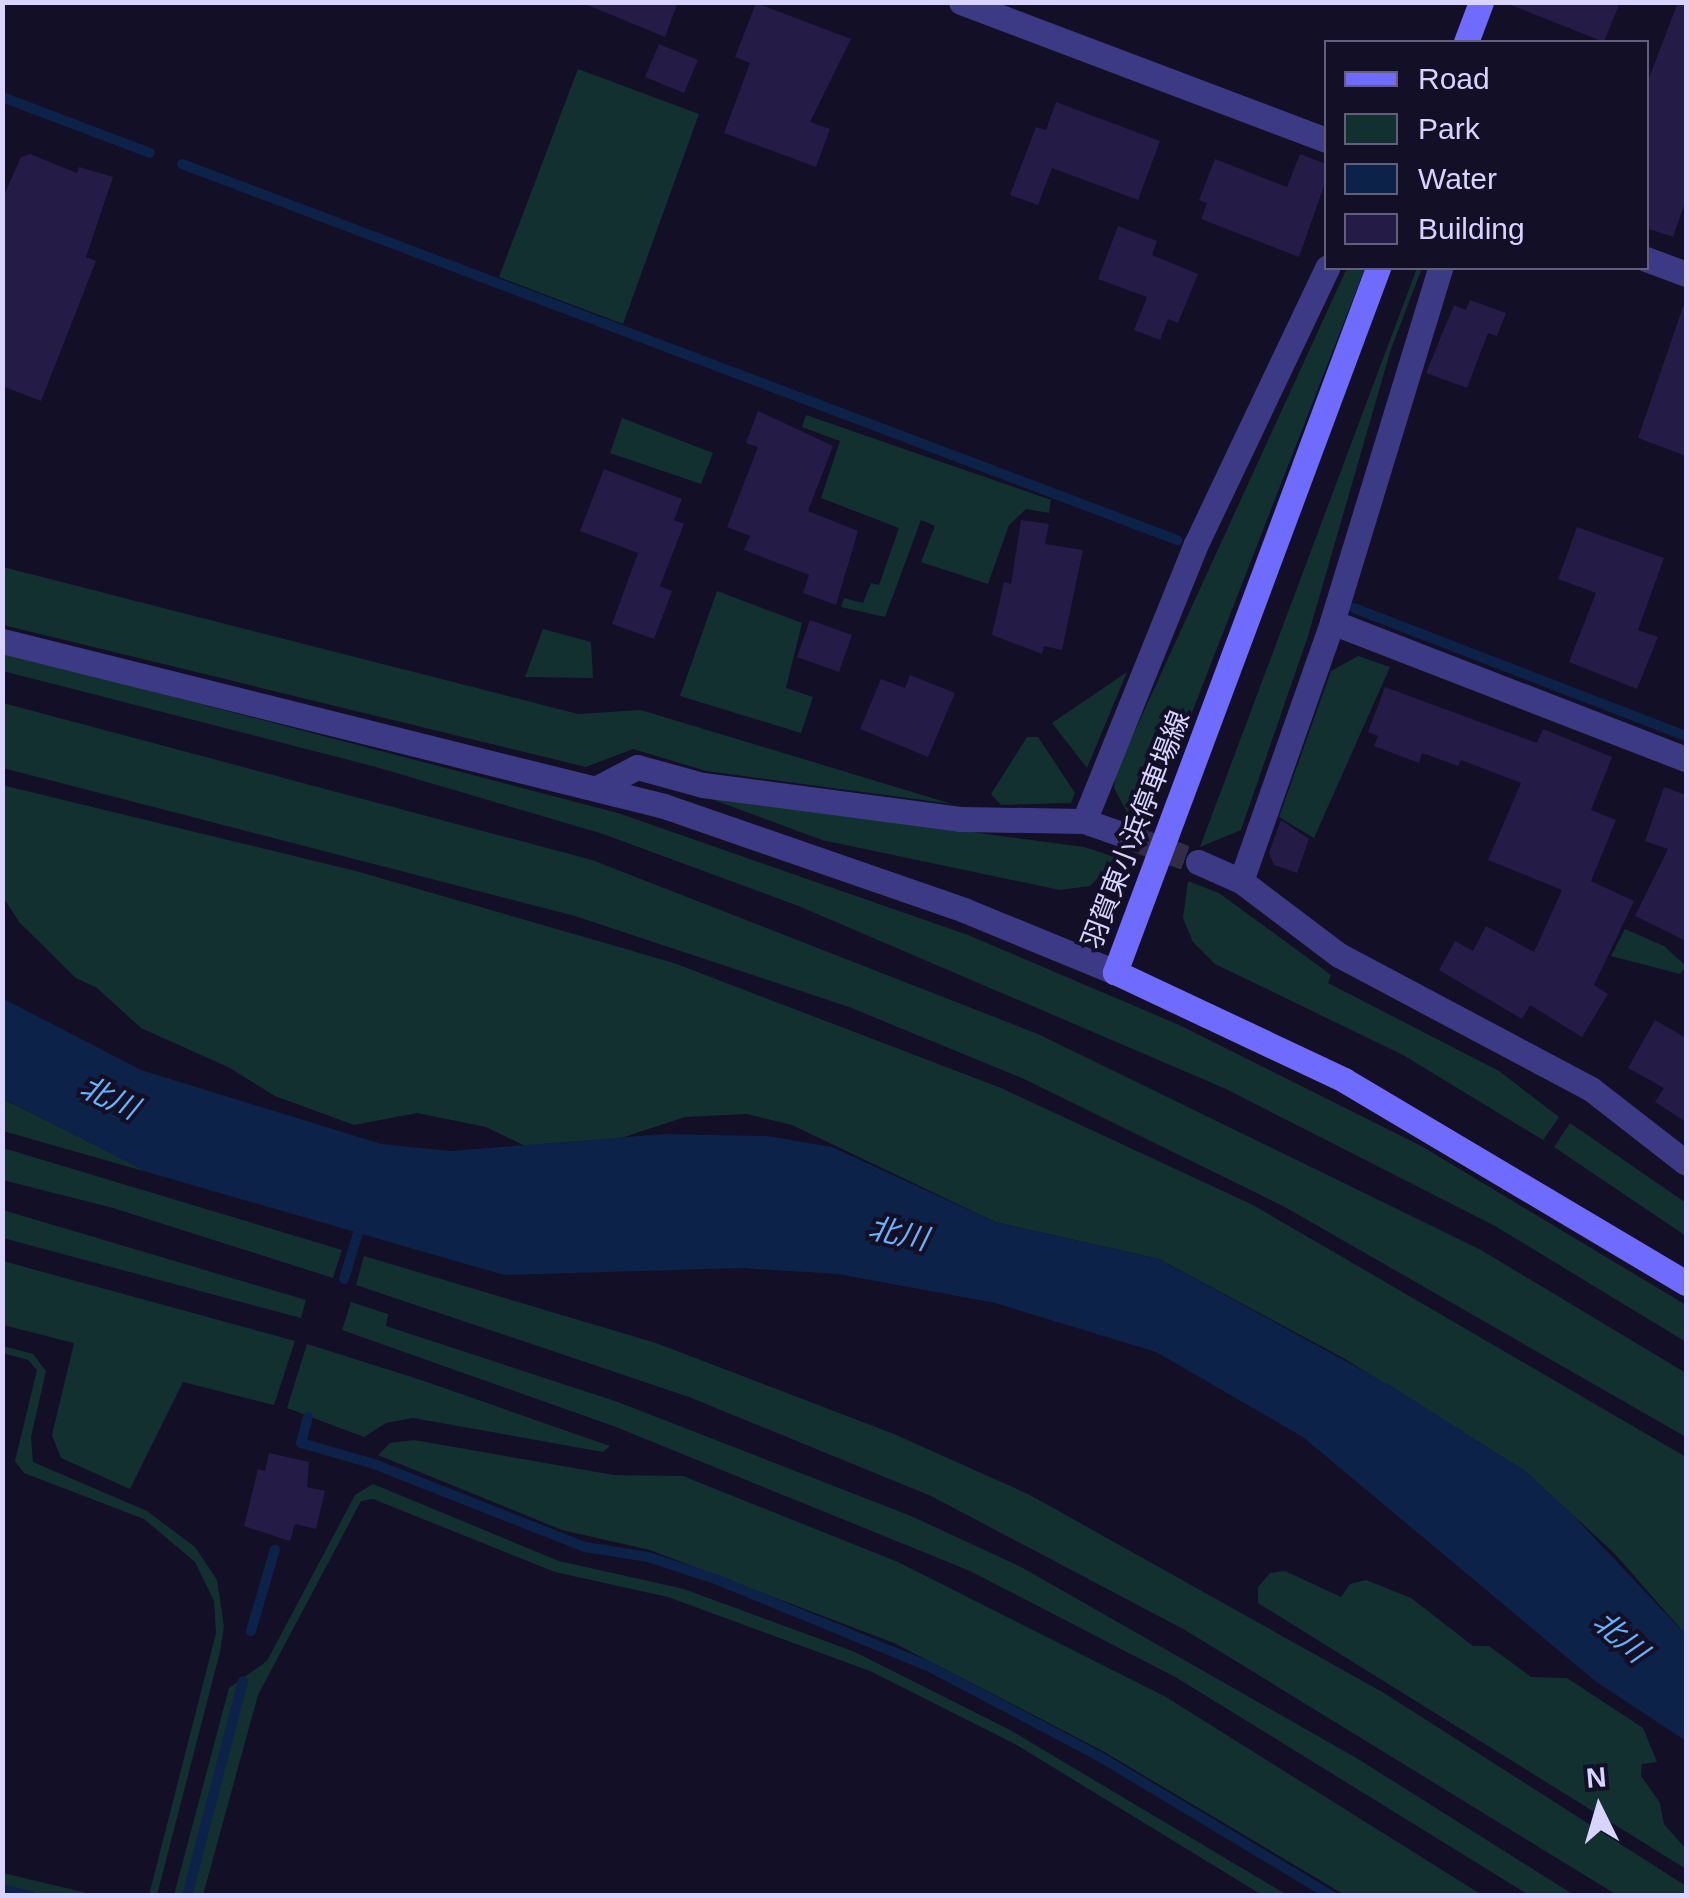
<!DOCTYPE html>
<meta charset="utf-8">
<style>
body{margin:0}
#map{position:relative;width:1689px;height:1898px;overflow:hidden;background:#130f26;font-family:Arial,"Noto Sans JP",sans-serif}
div>[style]{position:absolute}
[style*='--x']{left:calc(var(--x)*1px);top:calc(var(--y)*1px);width:calc(var(--w)*1px);rotate:calc(var(--a)*1deg)}
.green>*{inset:0;background:#12302f}
.water>*{inset:0;background:#0c2248}
.stream>*{height:10px;margin:-5px;padding:0 5px;transform-origin:5px;border-radius:5px;background:#0c2248}
.building>*{inset:0;background:#241b47}
.minor-tunnel>*{height:25px;margin-top:-12.5px;transform-origin:0;background:repeating-linear-gradient(90deg,#312d47 0 25px,transparent 0 37px)}
.minor>*{height:25px;margin:-12.5px;padding:0 12.5px;transform-origin:12.5px;border-radius:12.5px;background:#3d3a85}
.tertiary>*{height:25px;margin:-12.5px;padding:0 12.5px;transform-origin:12.5px;border-radius:12.5px;background:#3d3a85}
.secondary>*{height:25px;margin:-12.5px;padding:0 12.5px;transform-origin:12.5px;border-radius:12.5px;background:#6f6bff}
span{translate:-50% -50%;white-space:nowrap;text-align:center;line-height:1.15;-webkit-text-stroke:8px #130f26;paint-order:stroke}
.street-label{font-size:28px;color:#d9d4ff}
.water-label{font-size:30px;color:#62b6ff;font-style:italic}
.frame{position:absolute;inset:0;border:5px solid #d9d4ff;pointer-events:none}
.legend{position:absolute;left:1324px;top:40px;width:325px;height:230px;box-sizing:border-box;background:#130f26;border:2px solid #625e7d;margin:0;padding:12px 18px;list-style:none;font-size:30px;color:#d9d4ff}
.legend li{display:flex;align-items:center;gap:20px;height:50px}
.legend b{width:50px;border:2px solid #625e7d}
.north{position:absolute;left:1549px;top:1758px;width:100px;height:100px;-webkit-text-stroke:8px #130f26;paint-order:stroke;rotate:355deg;font-size:28px;font-weight:700;line-height:40px;text-align:center;color:#d9d4ff}
.north::after{content:'';display:block;margin:auto;width:35px;height:45px;background:#d9d4ff;clip-path:polygon(50% 0,100% 100%,50% 72%,0 100%)}
</style>
<div id="map">
<div class="green">
<i style="clip-path:polygon(578px 69px,699px 114px,623px 324px,499px 277px)"></i>
<i style="clip-path:polygon(1347px 268px,1365px 268px,1163px 787px,1140px 799px,1130px 818px,1114px 788px,1116px 772px)"></i>
<i style="clip-path:polygon(1417px 268px,1422px 268px,1391px 349px,1308px 636px,1241px 830px,1200px 847px)"></i>
<i style="clip-path:polygon(806px 415px,1051px 500px,1049px 513px,1026px 509px,1009px 525px,988px 584px,921px 562px,935px 526px,921px 520px,885px 617px,841px 607px,844px 598px,863px 603px,871px 583px,879px 585px,899px 528px,821px 498px,840px 441px,802px 427px)"></i>
<i style="clip-path:polygon(622px 418px,713px 453px,701px 484px,610px 453px)"></i>
<i style="clip-path:polygon(3px 567px,578px 714px,641px 710px,952px 804px,706px 771px,633px 749px,586px 767px,3px 625px)"></i>
<i style="clip-path:polygon(717px 591px,802px 623px,786px 688px,813px 697px,801px 733px,680px 696px)"></i>
<i style="clip-path:polygon(543px 629px,591px 642px,593px 678px,525px 677px)"></i>
<i style="clip-path:polygon(2px 652px,618px 813px,968px 935px,1177px 1024px,1423px 1147px,1686px 1305px,1686px 1342px,1495px 1226px,1226px 1089px,801px 907px,603px 834px,376px 767px,3px 671px)"></i>
<i style="clip-path:polygon(1358px 656px,1390px 667px,1314px 838px,1279px 817px,1331px 671px)"></i>
<i style="clip-path:polygon(1127px 672px,1087px 768px,1052px 723px)"></i>
<i style="clip-path:polygon(3px 703px,592px 860px,1038px 1034px,1481px 1250px,1686px 1373px,1686px 1437px,1283px 1206px,1024px 1079px,849px 1007px,575px 916px,3px 768px)"></i>
<i style="clip-path:polygon(1027px 737px,1038px 737px,1075px 793px,1071px 803px,1001px 805px,991px 794px)"></i>
<i style="clip-path:polygon(2px 785px,356px 871px,674px 963px,1001px 1088px,1253px 1205px,1686px 1457px,1686px 1635px,1615px 1554px,1525px 1471px,1345px 1359px,1159px 1259px,995px 1222px,792px 1125px,747px 1114px,685px 1117px,615px 1140px,527px 1147px,486px 1127px,417px 1113px,354px 1125px,275px 1096px,230px 1068px,141px 1028px,97px 988px,76px 978px,19px 922px,3px 897px)"></i>
<i style="clip-path:polygon(703px 796px,1084px 847px,1118px 858px,1090px 886px,1060px 890px,822px 840px)"></i>
<i style="clip-path:polygon(1188px 881px,1219px 893px,1331px 975px,1328px 983px,1499px 1071px,1559px 1117px,1543px 1140px,1403px 1055px,1215px 964px,1193px 942px,1183px 918px)"></i>
<i style="clip-path:polygon(1625px 929px,1664px 946px,1686px 966px,1680px 974px,1611px 956px)"></i>
<i style="clip-path:polygon(2px 1099px,62px 1127px,147px 1172px,3px 1131px)"></i>
<i style="clip-path:polygon(1570px 1123px,1686px 1203px,1686px 1236px,1554px 1147px)"></i>
<i style="clip-path:polygon(3px 1148px,342px 1250px,333px 1278px,113px 1208px,3px 1180px)"></i>
<i style="clip-path:polygon(3px 1210px,306px 1300px,301px 1318px,3px 1238px)"></i>
<i style="clip-path:polygon(364px 1256px,656px 1343px,894px 1434px,1030px 1495px,1384px 1693px,1686px 1886px,1686px 1895px,1617px 1895px,1185px 1630px,931px 1496px,689px 1397px,356px 1285px)"></i>
<i style="clip-path:polygon(3px 1261px,295px 1341px,274px 1405px,183px 1382px,130px 1489px,61px 1458px,52px 1435px,74px 1343px,3px 1325px)"></i>
<i style="clip-path:polygon(351px 1302px,388px 1314px,386px 1326px,618px 1402px,911px 1516px,1021px 1567px,1358px 1759px,1574px 1895px,1529px 1895px,1177px 1678px,970px 1571px,616px 1427px,342px 1330px)"></i>
<i style="clip-path:polygon(307px 1344px,421px 1380px,610px 1446px,603px 1452px,413px 1418px,386px 1423px,364px 1437px,287px 1408px)"></i>
<i style="clip-path:polygon(3px 1346px,33px 1354px,46px 1371px,31px 1437px,33px 1462px,147px 1511px,195px 1547px,217px 1580px,224px 1626px,220px 1652px,157px 1895px,149px 1895px,216px 1633px,214px 1601px,195px 1562px,144px 1519px,24px 1473px,15px 1461px,37px 1370px,28px 1360px,3px 1353px)"></i>
<i style="clip-path:polygon(414px 1440px,614px 1475px,683px 1476px,898px 1562px,1166px 1697px,1482px 1895px,1345px 1895px,1101px 1750px,894px 1643px,650px 1550px,562px 1530px,378px 1455px,390px 1443px)"></i>
<i style="clip-path:polygon(373px 1484px,559px 1561px,684px 1589px,855px 1652px,1010px 1730px,1287px 1895px,1262px 1895px,1015px 1744px,870px 1671px,668px 1597px,555px 1572px,373px 1499px,361px 1501px,258px 1695px,203px 1895px,174px 1895px,229px 1688px,267px 1661px,355px 1495px)"></i>
<i style="clip-path:polygon(1285px 1571px,1341px 1597px,1350px 1584px,1366px 1580px,1411px 1598px,1473px 1646px,1489px 1646px,1531px 1677px,1567px 1678px,1643px 1728px,1657px 1762px,1642px 1764px,1641px 1776px,1660px 1803px,1664px 1824px,1686px 1849px,1686px 1869px,1258px 1603px,1258px 1587px,1270px 1573px)"></i>
<i style="clip-path:polygon(3px 1873px,95px 1895px,3px 1895px)"></i>
</div>
<div class="water">
<i style="clip-path:polygon(2px 998px,141px 1070px,381px 1144px,451px 1151px,664px 1134px,768px 1136px,832px 1147px,995px 1222px,1159px 1259px,1393px 1387px,1525px 1471px,1568px 1510px,1686px 1635px,1686px 1741px,1595px 1681px,1303px 1437px,1156px 1352px,995px 1303px,838px 1274px,742px 1268px,504px 1275px,147px 1172px,3px 1099px)"></i>
</div>
<div class="stream">
<i style="--x:2;--y:97;--w:158;--a:20.7"></i>
<i style="--x:182;--y:164;--w:1064;--a:20.7"></i>
<i style="--x:1354;--y:608;--w:356;--a:21.1"></i>
<i style="--x:344;--y:1279;--w:48;--a:-73.1"></i>
<i style="--x:308;--y:1417;--w:27;--a:105"></i>
<i style="--x:301;--y:1443;--w:76;--a:16"></i>
<i style="--x:374;--y:1464;--w:227;--a:21.5"></i>
<i style="--x:585;--y:1547;--w:64;--a:9"></i>
<i style="--x:648;--y:1557;--w:74;--a:18.2"></i>
<i style="--x:718;--y:1580;--w:227;--a:22.3"></i>
<i style="--x:928;--y:1666;--w:191;--a:27.8"></i>
<i style="--x:1097;--y:1755;--w:274;--a:31"></i>
<i style="--x:251;--y:1631;--w:85;--a:-73.7"></i>
<i style="--x:2;--y:1889;--w:30;--a:14"></i>
<i style="--x:187;--y:1896;--w:222;--a:-75.4"></i>
</div>
<div class="building">
<i style="clip-path:polygon(580px 2px,678px 2px,665px 37px)"></i>
<i style="clip-path:polygon(1503px 2px,1620px 2px,1604px 42px)"></i>
<i style="clip-path:polygon(1678px 2px,1686px 2px,1686px 200px,1673px 237px,1646px 228px,1646px 86px)"></i>
<i style="clip-path:polygon(756px 3px,851px 39px,810px 122px,830px 129px,816px 167px,724px 133px,750px 63px,735px 57px)"></i>
<i style="clip-path:polygon(659px 44px,698px 60px,684px 93px,645px 77px)"></i>
<i style="clip-path:polygon(1056px 102px,1160px 141px,1138px 200px,1052px 168px,1038px 205px,1010px 195px,1036px 127px,1046px 130px)"></i>
<i style="clip-path:polygon(30px 154px,77px 173px,79px 167px,113px 177px,86px 257px,96px 261px,41px 401px,2px 386px,2px 200px,21px 157px)"></i>
<i style="clip-path:polygon(1300px 154px,1326px 164px,1326px 180px,1299px 257px,1201px 219px,1207px 203px,1199px 200px,1215px 159px,1287px 187px)"></i>
<i style="clip-path:polygon(1118px 226px,1157px 241px,1152px 255px,1198px 274px,1178px 323px,1168px 319px,1160px 340px,1134px 330px,1147px 297px,1098px 279px)"></i>
<i style="clip-path:polygon(1470px 300px,1506px 313px,1497px 336px,1488px 333px,1467px 388px,1426px 373px,1454px 305px,1466px 310px)"></i>
<i style="clip-path:polygon(1685px 301px,1686px 301px,1686px 456px,1638px 438px)"></i>
<i style="clip-path:polygon(758px 411px,833px 446px,808px 511px,858px 531px,836px 605px,803px 593px,809px 575px,744px 550px,750px 536px,727px 527px,758px 447px,746px 443px)"></i>
<i style="clip-path:polygon(604px 469px,682px 499px,674px 520px,684px 524px,660px 586px,672px 591px,654px 639px,612px 624px,638px 553px,580px 531px)"></i>
<i style="clip-path:polygon(1021px 520px,1049px 524px,1045px 544px,1083px 550px,1062px 650px,1044px 646px,1042px 654px,992px 635px,1004px 582px,1011px 584px)"></i>
<i style="clip-path:polygon(1577px 527px,1664px 558px,1638px 630px,1658px 637px,1637px 689px,1569px 662px,1596px 593px,1558px 579px)"></i>
<i style="clip-path:polygon(810px 620px,852px 635px,839px 672px,797px 657px)"></i>
<i style="clip-path:polygon(910px 675px,955px 693px,928px 757px,860px 729px,881px 679px,905px 688px)"></i>
<i style="clip-path:polygon(1385px 687px,1537px 743px,1543px 729px,1612px 757px,1591px 810px,1616px 820px,1591px 881px,1634px 901px,1594px 985px,1608px 994px,1582px 1037px,1530px 1005px,1522px 1019px,1439px 970px,1455px 941px,1473px 951px,1486px 926px,1534px 952px,1562px 890px,1488px 860px,1521px 783px,1461px 760px,1458px 766px,1422px 753px,1419px 763px,1374px 746px,1378px 736px,1368px 732px)"></i>
<i style="clip-path:polygon(1664px 787px,1686px 795px,1686px 941px,1635px 916px,1668px 849px,1645px 841px)"></i>
<i style="clip-path:polygon(1281px 820px,1309px 839px,1297px 873px,1274px 865px,1269px 853px)"></i>
<i style="clip-path:polygon(1655px 1020px,1686px 1038px,1686px 1122px,1655px 1102px,1664px 1088px,1628px 1068px)"></i>
<i style="clip-path:polygon(269px 1453px,309px 1462px,307px 1487px,325px 1491px,316px 1529px,295px 1524px,290px 1541px,244px 1526px,258px 1469px,265px 1471px)"></i>
</div>
<div class="minor-tunnel">
<i style="--x:1127;--y:836;--w:76;--a:20.1"></i>
</div>
<div class="minor">
<i style="--x:961;--y:2;--w:390;--a:20.7"></i>
<i style="--x:1646;--y:259;--w:43;--a:20.6"></i>
<i style="--x:1332;--y:622;--w:380;--a:21.2"></i>
<i style="--x:599;--y:787;--w:43;--a:-27.8"></i>
<i style="--x:637;--y:767;--w:68;--a:15.3"></i>
<i style="--x:703;--y:785;--w:259;--a:7.5"></i>
<i style="--x:960;--y:819;--w:124;--a:0.9"></i>
<i style="--x:1084;--y:821;--w:46;--a:19.2"></i>
<i style="--x:1084;--y:821;--w:299;--a:-68"></i>
<i style="--x:1196;--y:544;--w:306;--a:-64.6"></i>
<i style="--x:1198;--y:862;--w:47;--a:23.8"></i>
<i style="--x:1241;--y:881;--w:123;--a:37.1"></i>
<i style="--x:1339;--y:955;--w:285;--a:28"></i>
<i style="--x:1591;--y:1089;--w:120;--a:37.9"></i>
<i style="--x:1241;--y:881;--w:275;--a:-70.6"></i>
<i style="--x:1332;--y:622;--w:370;--a:-73"></i>
</div>
<div class="tertiary">
<i style="--x:2;--y:641;--w:682;--a:14"></i>
<i style="--x:664;--y:806;--w:318;--a:19.1"></i>
<i style="--x:964;--y:910;--w:163;--a:22.3"></i>
</div>
<div class="secondary">
<i style="--x:1466;--y:42;--w:43;--a:-69.4"></i>
<i style="--x:1378;--y:268;--w:752;--a:110.48"></i>
<i style="--x:1115;--y:972;--w:253;--a:25.2"></i>
<i style="--x:1344;--y:1080;--w:398;--a:30.7"></i>
</div>
<div class="street-label">
<span style="left:1136px;top:830px;rotate:-69deg">羽賀東小浜停車場線</span>
</div>
<div class="water-label">
<span style="left:109px;top:1098px;rotate:25deg">北川</span>
<span style="left:898px;top:1234px;rotate:12deg">北川</span>
<span style="left:1620px;top:1637px;rotate:41deg">北川</span>
</div>
<div class="frame"></div>
<ul class="legend">
<li><b style="height:12px;background:#6f6bff"></b>Road</li>
<li><b style="height:28px;background:#12302f"></b>Park</li>
<li><b style="height:28px;background:#0c2248"></b>Water</li>
<li><b style="height:28px;background:#241b47"></b>Building</li>
</ul>
<div class="north">N</div>
</div>
